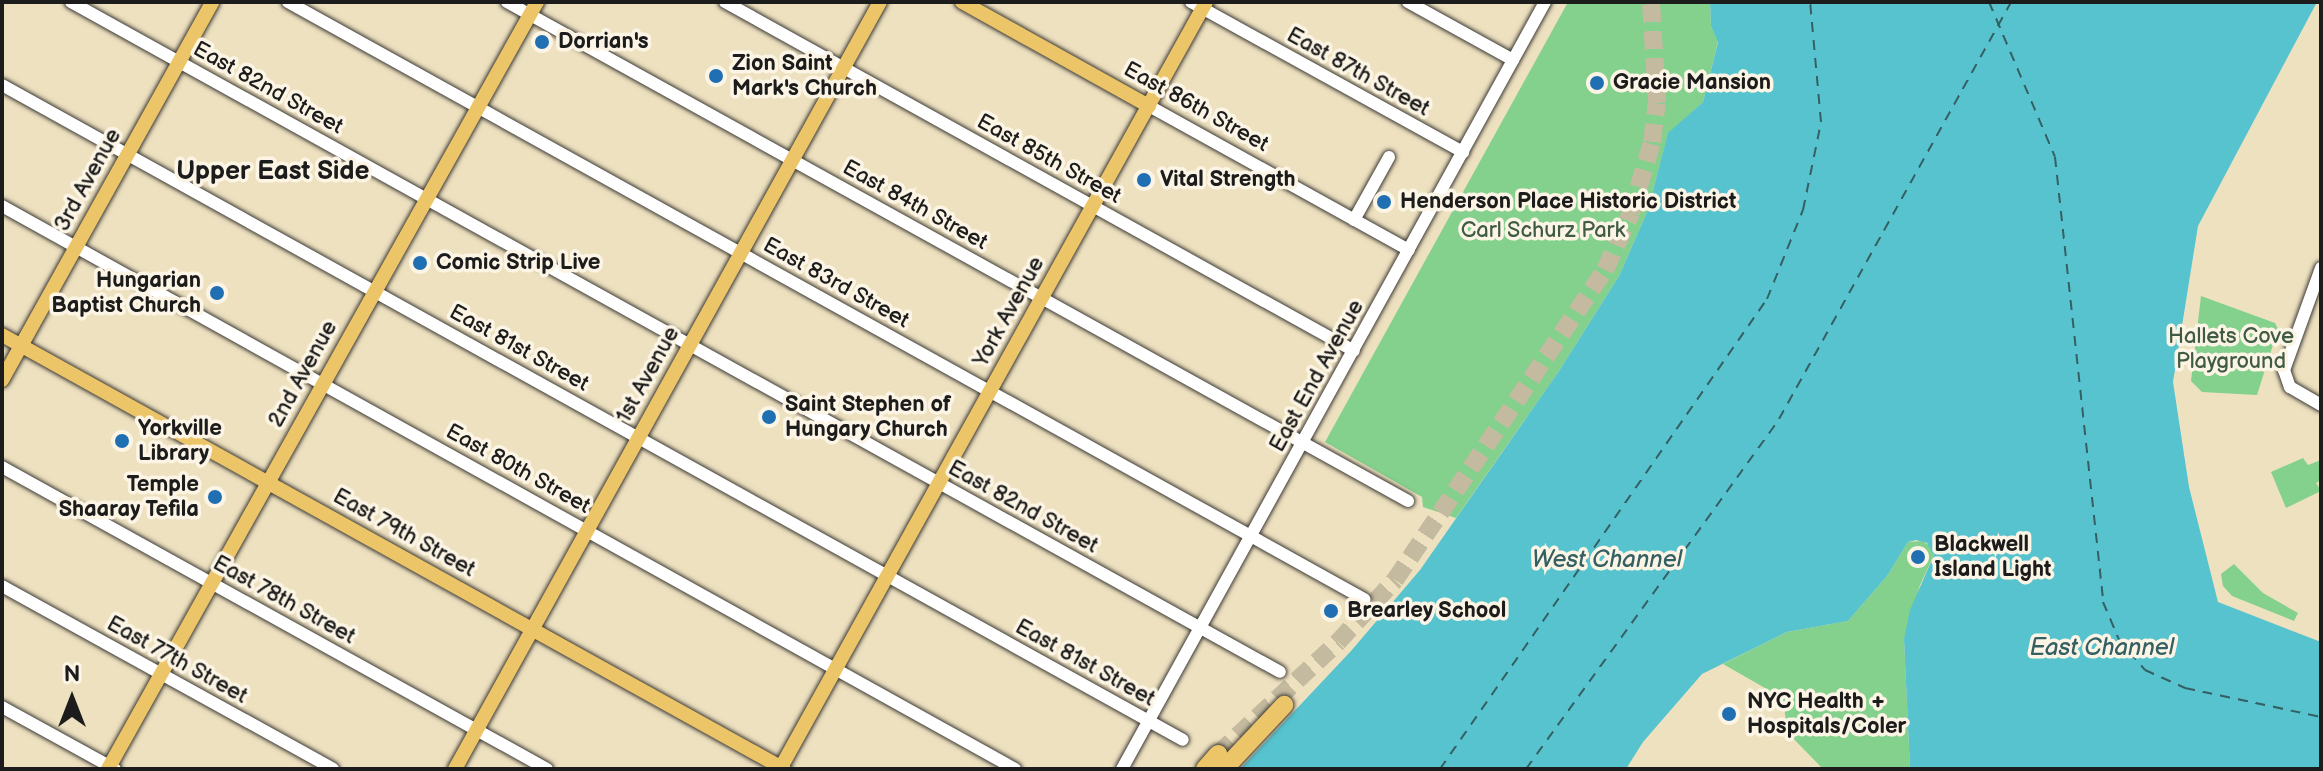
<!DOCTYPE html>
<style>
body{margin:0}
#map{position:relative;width:2323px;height:771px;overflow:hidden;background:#eee1c0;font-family:"Balsamiq Sans",sans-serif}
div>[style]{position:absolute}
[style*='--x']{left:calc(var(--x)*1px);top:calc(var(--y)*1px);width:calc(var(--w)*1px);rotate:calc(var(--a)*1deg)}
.green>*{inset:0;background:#84d08d}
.water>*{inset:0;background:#57c3ce}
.ferry>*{height:2px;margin-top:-1px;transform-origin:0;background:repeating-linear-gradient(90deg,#345f63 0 10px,transparent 0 18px)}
.highway-tunnel>*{height:18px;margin-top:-9px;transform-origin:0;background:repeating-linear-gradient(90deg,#c4ba9f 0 18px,transparent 0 27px)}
.roads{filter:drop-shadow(0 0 2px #3c3a35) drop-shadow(0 0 2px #3c3a35)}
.minor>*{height:12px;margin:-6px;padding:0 6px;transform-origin:6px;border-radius:6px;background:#fff}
.major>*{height:14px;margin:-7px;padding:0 7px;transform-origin:7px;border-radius:7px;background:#edc569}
.highway>*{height:18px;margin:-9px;padding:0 9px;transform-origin:9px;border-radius:9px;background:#edc569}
.dots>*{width:22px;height:22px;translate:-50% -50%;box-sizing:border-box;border:4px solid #fcf5e5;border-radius:50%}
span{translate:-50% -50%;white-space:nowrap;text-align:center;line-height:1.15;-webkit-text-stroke:7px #fcf5e5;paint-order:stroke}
.poi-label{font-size:22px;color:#1c1c1c;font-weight:700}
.left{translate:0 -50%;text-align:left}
.right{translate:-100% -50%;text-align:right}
.street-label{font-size:22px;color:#1c1c1c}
.park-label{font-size:22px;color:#405b44}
.water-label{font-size:24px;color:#345f63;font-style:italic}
.quarter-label{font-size:26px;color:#1c1c1c;font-weight:700}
.frame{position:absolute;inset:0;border:4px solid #1c1c1c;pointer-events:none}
.north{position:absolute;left:32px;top:659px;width:80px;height:80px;-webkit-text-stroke:6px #fcf5e5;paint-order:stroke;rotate:0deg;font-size:22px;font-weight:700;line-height:32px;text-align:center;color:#1c1c1c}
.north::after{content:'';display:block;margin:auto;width:28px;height:36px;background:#1c1c1c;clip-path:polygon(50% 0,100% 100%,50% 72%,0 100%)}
</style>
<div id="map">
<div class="green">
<i style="clip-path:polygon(1568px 2px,1710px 2px,1711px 26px,1718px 41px,1703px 102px,1668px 134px,1648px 210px,1619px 276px,1559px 371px,1456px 518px,1423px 507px,1422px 497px,1325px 442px)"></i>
<i style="clip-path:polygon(2201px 296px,2275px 323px,2278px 329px,2257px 395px,2202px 392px,2191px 381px)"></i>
<i style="clip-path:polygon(2303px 458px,2308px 465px,2321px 460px,2321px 480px,2316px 483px,2321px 491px,2286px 508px,2271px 472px)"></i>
<i style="clip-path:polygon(1922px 541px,1932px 547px,1934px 555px,1920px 585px,1904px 639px,1910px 769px,1822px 768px,1788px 733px,1783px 701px,1779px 696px,1723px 664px,1787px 632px,1848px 621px,1887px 576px,1908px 542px)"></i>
<i style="clip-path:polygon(2234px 564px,2263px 593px,2298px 613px,2294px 621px,2232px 596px,2223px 586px,2221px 574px)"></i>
</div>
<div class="water">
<i style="clip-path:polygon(1710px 2px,2317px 2px,2198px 226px,2173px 382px,2189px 487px,2218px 602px,2321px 642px,2321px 769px,1910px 769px,1904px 639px,1910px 610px,1934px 555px,1927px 543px,1916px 540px,1908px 542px,1887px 576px,1848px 621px,1787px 632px,1702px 674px,1643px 742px,1626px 769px,1240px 769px,1351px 651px,1420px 570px,1559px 371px,1619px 276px,1648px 210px,1668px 133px,1703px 102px,1718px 42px,1711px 26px)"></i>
</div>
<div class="ferry">
<i style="--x:1989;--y:2;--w:168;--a:66.9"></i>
<i style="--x:2055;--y:157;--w:448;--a:83.8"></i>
<i style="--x:2103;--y:602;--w:39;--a:67"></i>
<i style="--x:2118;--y:638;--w:42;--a:49.8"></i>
<i style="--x:2145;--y:670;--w:44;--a:24.2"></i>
<i style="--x:2185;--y:688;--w:139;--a:12"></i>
<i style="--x:1440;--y:769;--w:573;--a:-55.17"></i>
<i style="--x:1767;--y:299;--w:96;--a:-68"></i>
<i style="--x:1803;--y:210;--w:90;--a:-78.4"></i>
<i style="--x:1821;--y:122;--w:121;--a:-95.2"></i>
<i style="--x:1526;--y:769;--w:432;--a:-54.1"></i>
<i style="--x:1779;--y:419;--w:477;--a:-60.9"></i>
</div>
<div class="highway-tunnel">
<i style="--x:1218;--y:754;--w:164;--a:-43"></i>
<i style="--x:1338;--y:642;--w:84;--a:-47.4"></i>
<i style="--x:1395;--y:580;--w:374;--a:-55.9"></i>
<i style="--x:1605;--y:270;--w:63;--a:-65.5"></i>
<i style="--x:1631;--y:213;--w:74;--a:-73.5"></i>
<i style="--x:1652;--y:142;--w:39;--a:-83"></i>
<i style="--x:1657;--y:103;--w:101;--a:-93.4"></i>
</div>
<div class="roads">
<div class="minor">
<i style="--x:71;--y:2;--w:1382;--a:28.99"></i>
<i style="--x:288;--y:2;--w:1231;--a:29.02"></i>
<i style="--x:507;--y:2;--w:1030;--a:28.98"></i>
<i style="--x:725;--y:2;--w:719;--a:29.02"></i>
<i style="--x:1191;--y:2;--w:311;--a:28.9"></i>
<i style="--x:1408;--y:2;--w:120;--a:28.9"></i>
<i style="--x:2;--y:85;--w:1350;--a:29.01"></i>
<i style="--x:1149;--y:106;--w:297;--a:29"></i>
<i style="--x:2;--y:206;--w:1159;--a:29.06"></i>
<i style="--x:1354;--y:220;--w:72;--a:-60.9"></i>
<i style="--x:2321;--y:268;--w:109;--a:109.9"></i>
<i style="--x:2284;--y:370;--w:18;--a:71"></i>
<i style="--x:2290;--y:387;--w:36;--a:30"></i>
<i style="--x:2;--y:467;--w:623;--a:28.99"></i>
<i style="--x:2;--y:586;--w:378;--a:28.9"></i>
<i style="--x:2;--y:707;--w:129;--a:28.8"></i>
<i style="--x:1122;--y:769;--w:876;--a:-61.12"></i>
</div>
<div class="major">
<i style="--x:962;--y:2;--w:214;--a:29.1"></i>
<i style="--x:2;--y:335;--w:894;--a:29.03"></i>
<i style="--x:2;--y:380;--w:432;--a:-60.9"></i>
<i style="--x:108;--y:769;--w:879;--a:-60.78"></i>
<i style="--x:455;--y:769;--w:877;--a:-61.01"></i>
<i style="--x:780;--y:769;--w:877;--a:-60.95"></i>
</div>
<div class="highway">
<i style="--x:1205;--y:769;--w:20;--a:-49"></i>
<i style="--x:1224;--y:769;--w:88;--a:-46.8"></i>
</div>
</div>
<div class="dots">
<i style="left:542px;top:42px;background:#1f6fb2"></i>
<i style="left:716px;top:76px;background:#1f6fb2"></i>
<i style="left:1597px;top:83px;background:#1f6fb2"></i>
<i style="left:1144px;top:180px;background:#1f6fb2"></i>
<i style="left:1384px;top:202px;background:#1f6fb2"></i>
<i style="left:420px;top:263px;background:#1f6fb2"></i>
<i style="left:217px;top:293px;background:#1f6fb2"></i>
<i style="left:769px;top:417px;background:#1f6fb2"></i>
<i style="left:122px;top:441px;background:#1f6fb2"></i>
<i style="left:215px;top:497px;background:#1f6fb2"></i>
<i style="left:1918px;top:557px;background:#1f6fb2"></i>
<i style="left:1331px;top:611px;background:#1f6fb2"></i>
<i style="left:1729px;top:714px;background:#1f6fb2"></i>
</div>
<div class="poi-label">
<span class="left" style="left:558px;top:42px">Dorrian's</span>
<span class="left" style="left:732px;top:76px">Zion Saint<br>Mark's Church</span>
<span class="left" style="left:1613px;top:83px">Gracie Mansion</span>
<span class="left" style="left:1160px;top:180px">Vital Strength</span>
<span class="left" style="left:1400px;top:202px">Henderson Place Historic District</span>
<span class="left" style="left:436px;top:263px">Comic Strip Live</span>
<span class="right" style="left:201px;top:293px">Hungarian<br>Baptist Church</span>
<span class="left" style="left:785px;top:417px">Saint Stephen of<br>Hungary Church</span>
<span class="left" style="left:138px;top:441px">Yorkville<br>Library</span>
<span class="right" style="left:199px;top:497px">Temple<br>Shaaray Tefila</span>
<span class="left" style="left:1934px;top:557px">Blackwell<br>Island Light</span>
<span class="left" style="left:1347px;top:611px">Brearley School</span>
<span class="left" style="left:1747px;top:714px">NYC Health +<br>Hospitals/Coler</span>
</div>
<div class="street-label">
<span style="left:1358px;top:72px;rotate:29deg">East 87th Street</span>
<span style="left:268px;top:88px;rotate:29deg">East 82nd Street</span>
<span style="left:1196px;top:107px;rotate:29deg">East 86th Street</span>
<span style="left:1049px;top:159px;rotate:29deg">East 85th Street</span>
<span style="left:88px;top:180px;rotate:-61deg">3rd Avenue</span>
<span style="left:915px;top:205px;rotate:29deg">East 84th Street</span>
<span style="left:836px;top:283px;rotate:29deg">East 83rd Street</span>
<span style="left:1009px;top:312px;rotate:-61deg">York Avenue</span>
<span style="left:519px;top:348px;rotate:29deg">East 81st Street</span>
<span style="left:303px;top:374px;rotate:-61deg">2nd Avenue</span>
<span style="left:648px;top:375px;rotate:-61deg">1st Avenue</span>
<span style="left:1317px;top:376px;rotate:-61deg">East End Avenue</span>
<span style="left:518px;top:469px;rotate:29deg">East 80th Street</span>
<span style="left:1023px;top:507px;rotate:29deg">East 82nd Street</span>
<span style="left:404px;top:533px;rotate:29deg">East 79th Street</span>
<span style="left:284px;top:600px;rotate:29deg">East 78th Street</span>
<span style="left:177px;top:660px;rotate:29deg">East 77th Street</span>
<span style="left:1085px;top:663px;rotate:29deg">East 81st Street</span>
</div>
<div class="park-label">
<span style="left:1543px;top:231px">Carl Schurz Park</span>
<span style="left:2231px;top:349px">Hallets Cove<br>Playground</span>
</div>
<div class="water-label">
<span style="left:1607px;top:560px">West Channel</span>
<span style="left:2102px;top:648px">East Channel</span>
</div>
<div class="quarter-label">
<span style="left:273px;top:172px">Upper East Side</span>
</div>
<div class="frame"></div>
<div class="north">N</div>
</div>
